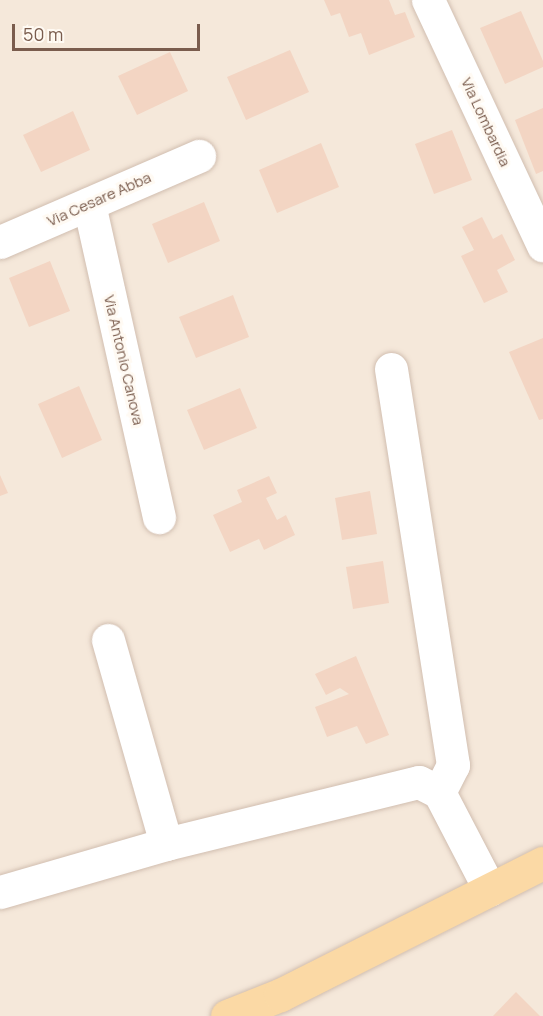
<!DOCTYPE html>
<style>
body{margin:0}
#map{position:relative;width:543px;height:1016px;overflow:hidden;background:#fdf6ec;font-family:Manrope,sans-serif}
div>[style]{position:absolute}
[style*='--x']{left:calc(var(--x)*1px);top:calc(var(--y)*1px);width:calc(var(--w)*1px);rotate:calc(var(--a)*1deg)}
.residential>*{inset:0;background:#f5e8da}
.building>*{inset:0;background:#f3d5c3}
.roads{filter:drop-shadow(0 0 2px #d1beb0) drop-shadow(0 0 2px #d1beb0)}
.minor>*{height:33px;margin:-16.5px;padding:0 16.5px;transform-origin:16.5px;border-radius:16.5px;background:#fff}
.major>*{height:33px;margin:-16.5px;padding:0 16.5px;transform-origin:16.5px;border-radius:16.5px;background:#fbd9a5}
span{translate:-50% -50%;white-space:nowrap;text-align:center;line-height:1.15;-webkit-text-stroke:6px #fffaf3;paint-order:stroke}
.street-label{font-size:15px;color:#7a5c4d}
.scale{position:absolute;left:12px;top:24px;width:188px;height:27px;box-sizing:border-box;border:3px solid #7a5c4d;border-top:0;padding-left:8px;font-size:18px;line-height:21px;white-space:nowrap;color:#7a5c4d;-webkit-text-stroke:4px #fffaf3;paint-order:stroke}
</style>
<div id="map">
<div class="residential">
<i style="clip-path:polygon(0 0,543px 0,543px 1016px,0 1016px)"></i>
</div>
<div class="building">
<i style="clip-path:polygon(324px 0,389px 0,395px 15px,405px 12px,415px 37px,369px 55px,361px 33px,349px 37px,340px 13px,331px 16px)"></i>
<i style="clip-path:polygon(521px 11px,543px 61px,543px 67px,505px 84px,480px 28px)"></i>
<i style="clip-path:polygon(290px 50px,309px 92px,246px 120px,227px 77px)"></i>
<i style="clip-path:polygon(170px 52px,188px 91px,137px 115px,118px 76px)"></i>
<i style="clip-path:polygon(543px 108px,543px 171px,536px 174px,515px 120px)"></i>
<i style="clip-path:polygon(73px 111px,90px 150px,41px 172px,23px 135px)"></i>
<i style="clip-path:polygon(452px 130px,472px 180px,434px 194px,415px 144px)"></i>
<i style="clip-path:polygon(321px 143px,339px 187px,277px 213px,259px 170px)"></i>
<i style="clip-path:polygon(204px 202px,220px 241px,168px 263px,152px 224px)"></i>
<i style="clip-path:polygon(482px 217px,493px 239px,502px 234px,515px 260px,497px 270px,508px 292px,484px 303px,461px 256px,474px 250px,462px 227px)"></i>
<i style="clip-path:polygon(50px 261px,70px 311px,29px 327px,9px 278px)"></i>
<i style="clip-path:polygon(233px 295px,249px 337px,196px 358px,179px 317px)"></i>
<i style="clip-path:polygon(543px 338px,543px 419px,539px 420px,509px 352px)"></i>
<i style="clip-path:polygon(79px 386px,102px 440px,62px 458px,38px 404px)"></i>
<i style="clip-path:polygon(240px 388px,257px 428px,204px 450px,187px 410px)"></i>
<i style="clip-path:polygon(0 475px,8px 493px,0 496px)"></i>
<i style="clip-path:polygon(269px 476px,277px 493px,266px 498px,277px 520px,286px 515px,295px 535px,264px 550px,259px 539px,230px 552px,213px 515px,242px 502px,237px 490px)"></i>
<i style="clip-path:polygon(370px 491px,377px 534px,342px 540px,335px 498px)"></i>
<i style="clip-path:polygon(383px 561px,389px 603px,353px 609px,346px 567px)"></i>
<i style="clip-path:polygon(356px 656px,389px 735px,366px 744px,357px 726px,327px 737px,315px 707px,349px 694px,340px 688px,326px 695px,315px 674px)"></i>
<i style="clip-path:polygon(516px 992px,540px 1016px,493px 1016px)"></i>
</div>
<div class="roads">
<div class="minor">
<i style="--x:428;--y:0;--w:271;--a:64.9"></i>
<i style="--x:89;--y:204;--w:321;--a:77.4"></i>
<i style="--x:0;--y:242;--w:217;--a:-23.4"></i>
<i style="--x:391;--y:369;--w:401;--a:81.1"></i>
<i style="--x:453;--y:765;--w:30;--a:117"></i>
<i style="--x:108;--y:640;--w:212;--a:74.1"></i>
<i style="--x:0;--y:892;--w:173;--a:-16.1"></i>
<i style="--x:166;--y:844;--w:260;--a:-13.8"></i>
<i style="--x:419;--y:782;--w:22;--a:27"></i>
<i style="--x:439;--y:792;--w:110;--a:62.5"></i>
</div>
<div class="major">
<i style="--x:227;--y:1016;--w:57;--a:-21.6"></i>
<i style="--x:280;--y:995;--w:294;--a:-26.7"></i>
</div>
</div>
<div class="street-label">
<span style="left:486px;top:122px;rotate:65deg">Via Lombardia</span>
<span style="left:99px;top:199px;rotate:-24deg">Via Cesare Abba</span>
<span style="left:124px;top:360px;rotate:77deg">Via Antonio Canova</span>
</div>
<div class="scale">50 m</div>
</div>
